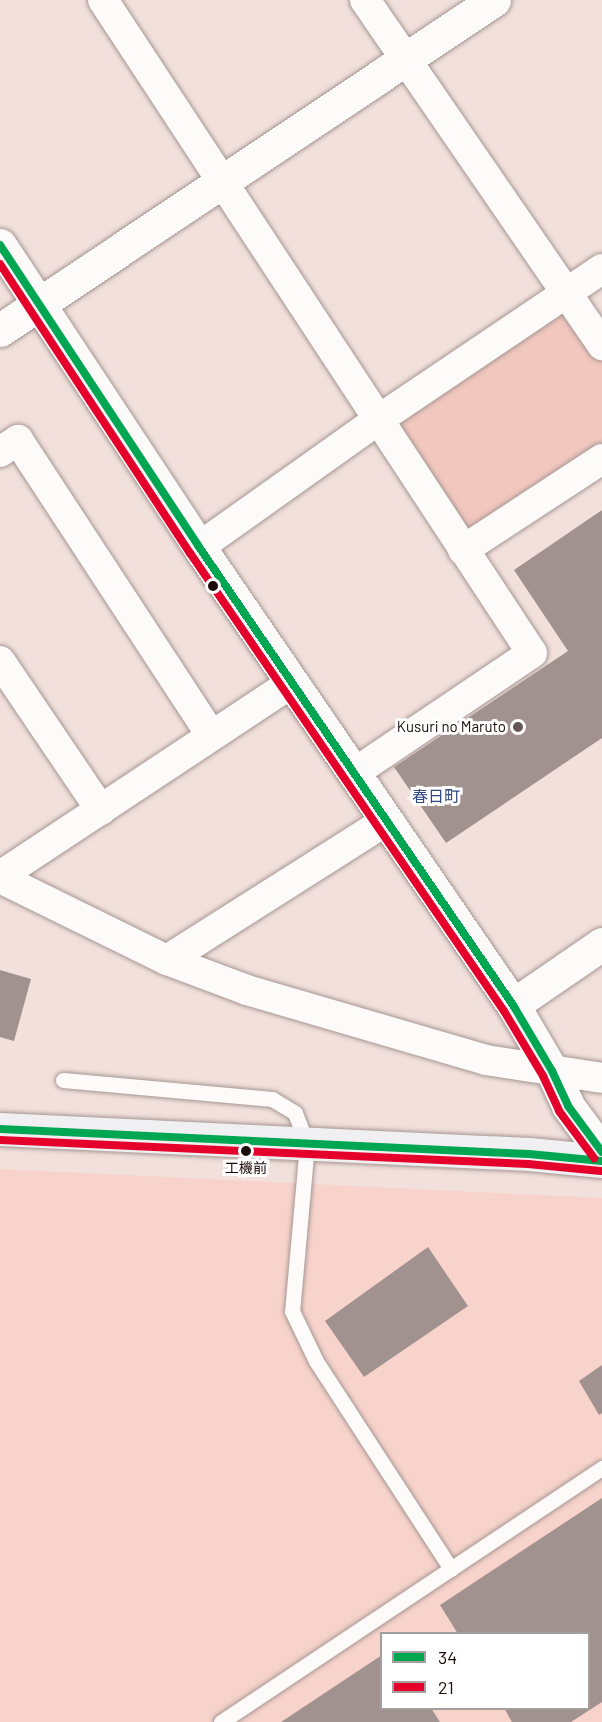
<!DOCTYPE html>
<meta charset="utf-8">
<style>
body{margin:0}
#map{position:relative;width:602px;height:1722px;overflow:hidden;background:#f2e0dc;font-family:Barlow,"Noto Sans JP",sans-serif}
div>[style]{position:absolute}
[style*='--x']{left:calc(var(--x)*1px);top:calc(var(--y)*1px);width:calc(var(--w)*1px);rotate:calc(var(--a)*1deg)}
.built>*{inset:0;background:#f7d3cb}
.green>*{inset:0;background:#f1c7be}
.building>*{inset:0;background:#a1928f}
.roads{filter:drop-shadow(0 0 2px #a69793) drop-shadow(0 0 2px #a69793)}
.service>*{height:15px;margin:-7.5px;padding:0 7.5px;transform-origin:7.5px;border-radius:7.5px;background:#fdfafa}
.minor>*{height:30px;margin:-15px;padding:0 15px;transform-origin:15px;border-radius:15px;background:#fdfafa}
.tertiary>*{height:33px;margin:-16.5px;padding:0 16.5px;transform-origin:16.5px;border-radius:16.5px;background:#fdfafa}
.primary>*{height:33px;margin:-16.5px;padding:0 16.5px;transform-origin:16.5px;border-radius:16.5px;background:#f0eff2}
.bus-1>*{height:8px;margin:-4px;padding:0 4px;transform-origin:4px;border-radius:4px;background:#00a651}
.bus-2>*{height:8px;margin:-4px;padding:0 4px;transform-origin:4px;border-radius:4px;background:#e4002b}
.dots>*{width:16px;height:16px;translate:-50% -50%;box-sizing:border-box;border:3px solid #fff;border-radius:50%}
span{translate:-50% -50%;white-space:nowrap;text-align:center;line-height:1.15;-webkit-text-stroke:6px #fff;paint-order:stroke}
.bus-label{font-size:14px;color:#1b0d0a}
.poi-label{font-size:15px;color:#1b0d0a}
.right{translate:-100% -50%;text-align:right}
.neighbourhood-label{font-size:16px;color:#314881}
.legend{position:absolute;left:380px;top:1632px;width:210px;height:78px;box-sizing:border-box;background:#fff;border:2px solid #a49e9d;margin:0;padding:8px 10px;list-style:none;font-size:18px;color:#1b0d0a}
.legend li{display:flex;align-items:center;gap:12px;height:30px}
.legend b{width:30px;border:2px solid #a49e9d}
</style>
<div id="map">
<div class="built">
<i style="clip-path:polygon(evenodd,0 1169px,602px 1198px,602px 1722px,0 1722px,0 1169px,382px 1634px,588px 1634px,588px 1708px,382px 1708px,382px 1634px)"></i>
</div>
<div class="green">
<i style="clip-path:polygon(566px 293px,602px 345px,602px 459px,463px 550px,378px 420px)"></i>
</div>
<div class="building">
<i style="clip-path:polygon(602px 510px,602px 738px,446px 843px,394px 767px,568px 651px,514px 570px)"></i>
<i style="clip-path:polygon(0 970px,31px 979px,14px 1041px,0 1037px)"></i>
<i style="clip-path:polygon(428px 1247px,468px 1306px,364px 1377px,325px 1321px)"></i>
<i style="clip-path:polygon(602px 1365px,602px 1413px,599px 1415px,579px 1381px)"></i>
<i style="clip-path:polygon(602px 1498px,602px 1702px,571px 1722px,512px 1722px,504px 1708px,588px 1708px,588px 1634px,458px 1634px,440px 1605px)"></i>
<i style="clip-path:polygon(382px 1655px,382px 1708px,431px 1708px,440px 1722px,281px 1722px)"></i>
</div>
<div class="roads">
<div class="service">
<i style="--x:63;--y:1080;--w:210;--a:5.2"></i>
<i style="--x:272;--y:1099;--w:27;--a:31"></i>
<i style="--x:295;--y:1113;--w:33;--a:69"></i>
<i style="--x:307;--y:1144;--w:168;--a:95.1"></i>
<i style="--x:292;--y:1311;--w:55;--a:64.4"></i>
<i style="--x:316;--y:1361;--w:248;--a:57"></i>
<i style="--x:221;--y:1722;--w:458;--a:-33.7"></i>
</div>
<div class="minor">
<i style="--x:103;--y:0;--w:781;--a:56.7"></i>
<i style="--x:532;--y:653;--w:215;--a:146"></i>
<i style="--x:365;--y:0;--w:419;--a:55.5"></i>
<i style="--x:0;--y:452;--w:22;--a:-34"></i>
<i style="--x:18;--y:440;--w:353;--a:56.8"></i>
<i style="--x:199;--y:547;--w:219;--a:-35.4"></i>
<i style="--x:378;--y:420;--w:270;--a:-34"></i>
<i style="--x:463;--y:550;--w:166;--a:-33.2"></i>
<i style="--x:0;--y:661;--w:180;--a:55.9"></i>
<i style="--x:0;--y:876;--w:351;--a:-33.5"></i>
<i style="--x:0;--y:878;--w:186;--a:26.2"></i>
<i style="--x:167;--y:960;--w:85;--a:20.6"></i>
<i style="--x:247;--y:990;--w:249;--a:16.3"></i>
<i style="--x:486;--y:1060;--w:117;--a:8.8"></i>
<i style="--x:167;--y:960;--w:259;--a:-32.4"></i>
</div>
<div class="tertiary">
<i style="--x:0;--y:245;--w:362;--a:56.6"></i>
<i style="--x:199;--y:547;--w:555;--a:55.57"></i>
<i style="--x:513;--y:1005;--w:77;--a:59.4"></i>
<i style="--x:552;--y:1071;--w:38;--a:65"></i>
<i style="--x:568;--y:1106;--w:57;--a:53.5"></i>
<i style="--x:0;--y:330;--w:594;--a:-33.74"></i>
<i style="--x:513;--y:1005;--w:108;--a:-34.4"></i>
</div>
<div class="primary">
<i style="--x:0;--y:1129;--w:530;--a:2.71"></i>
<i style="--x:529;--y:1154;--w:73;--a:5.5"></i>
</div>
</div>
<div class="bus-1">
<i style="--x:0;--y:245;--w:362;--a:56.6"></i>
<i style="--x:199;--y:547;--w:555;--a:55.57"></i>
<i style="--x:513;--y:1005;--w:77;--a:59.4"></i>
<i style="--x:552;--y:1071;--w:38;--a:65"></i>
<i style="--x:568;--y:1106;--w:57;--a:53.5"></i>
<i style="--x:0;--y:1129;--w:530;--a:2.71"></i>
<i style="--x:529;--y:1154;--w:73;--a:5.5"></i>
</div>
<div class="bus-2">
<i style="--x:0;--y:264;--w:346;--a:56.7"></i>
<i style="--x:190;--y:553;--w:555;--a:55.57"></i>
<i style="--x:504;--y:1011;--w:76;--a:59"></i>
<i style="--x:543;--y:1076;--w:38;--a:65"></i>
<i style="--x:559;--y:1111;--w:59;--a:53.3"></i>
<i style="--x:0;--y:1140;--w:529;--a:2.6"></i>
<i style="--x:528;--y:1164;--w:73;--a:5.5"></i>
</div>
<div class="dots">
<i style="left:213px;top:586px;background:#1b0d0a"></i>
<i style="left:518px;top:727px;background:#665754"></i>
<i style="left:246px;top:1151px;background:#1b0d0a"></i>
</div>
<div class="bus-label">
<span style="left:246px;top:1168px">工機前</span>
</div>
<div class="poi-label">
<span class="right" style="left:506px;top:727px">Kusuri no Maruto</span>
</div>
<div class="neighbourhood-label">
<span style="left:436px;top:796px">春日町</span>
</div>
<ul class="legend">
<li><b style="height:8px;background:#00a651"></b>34</li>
<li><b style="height:8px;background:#e4002b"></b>21</li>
</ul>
</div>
